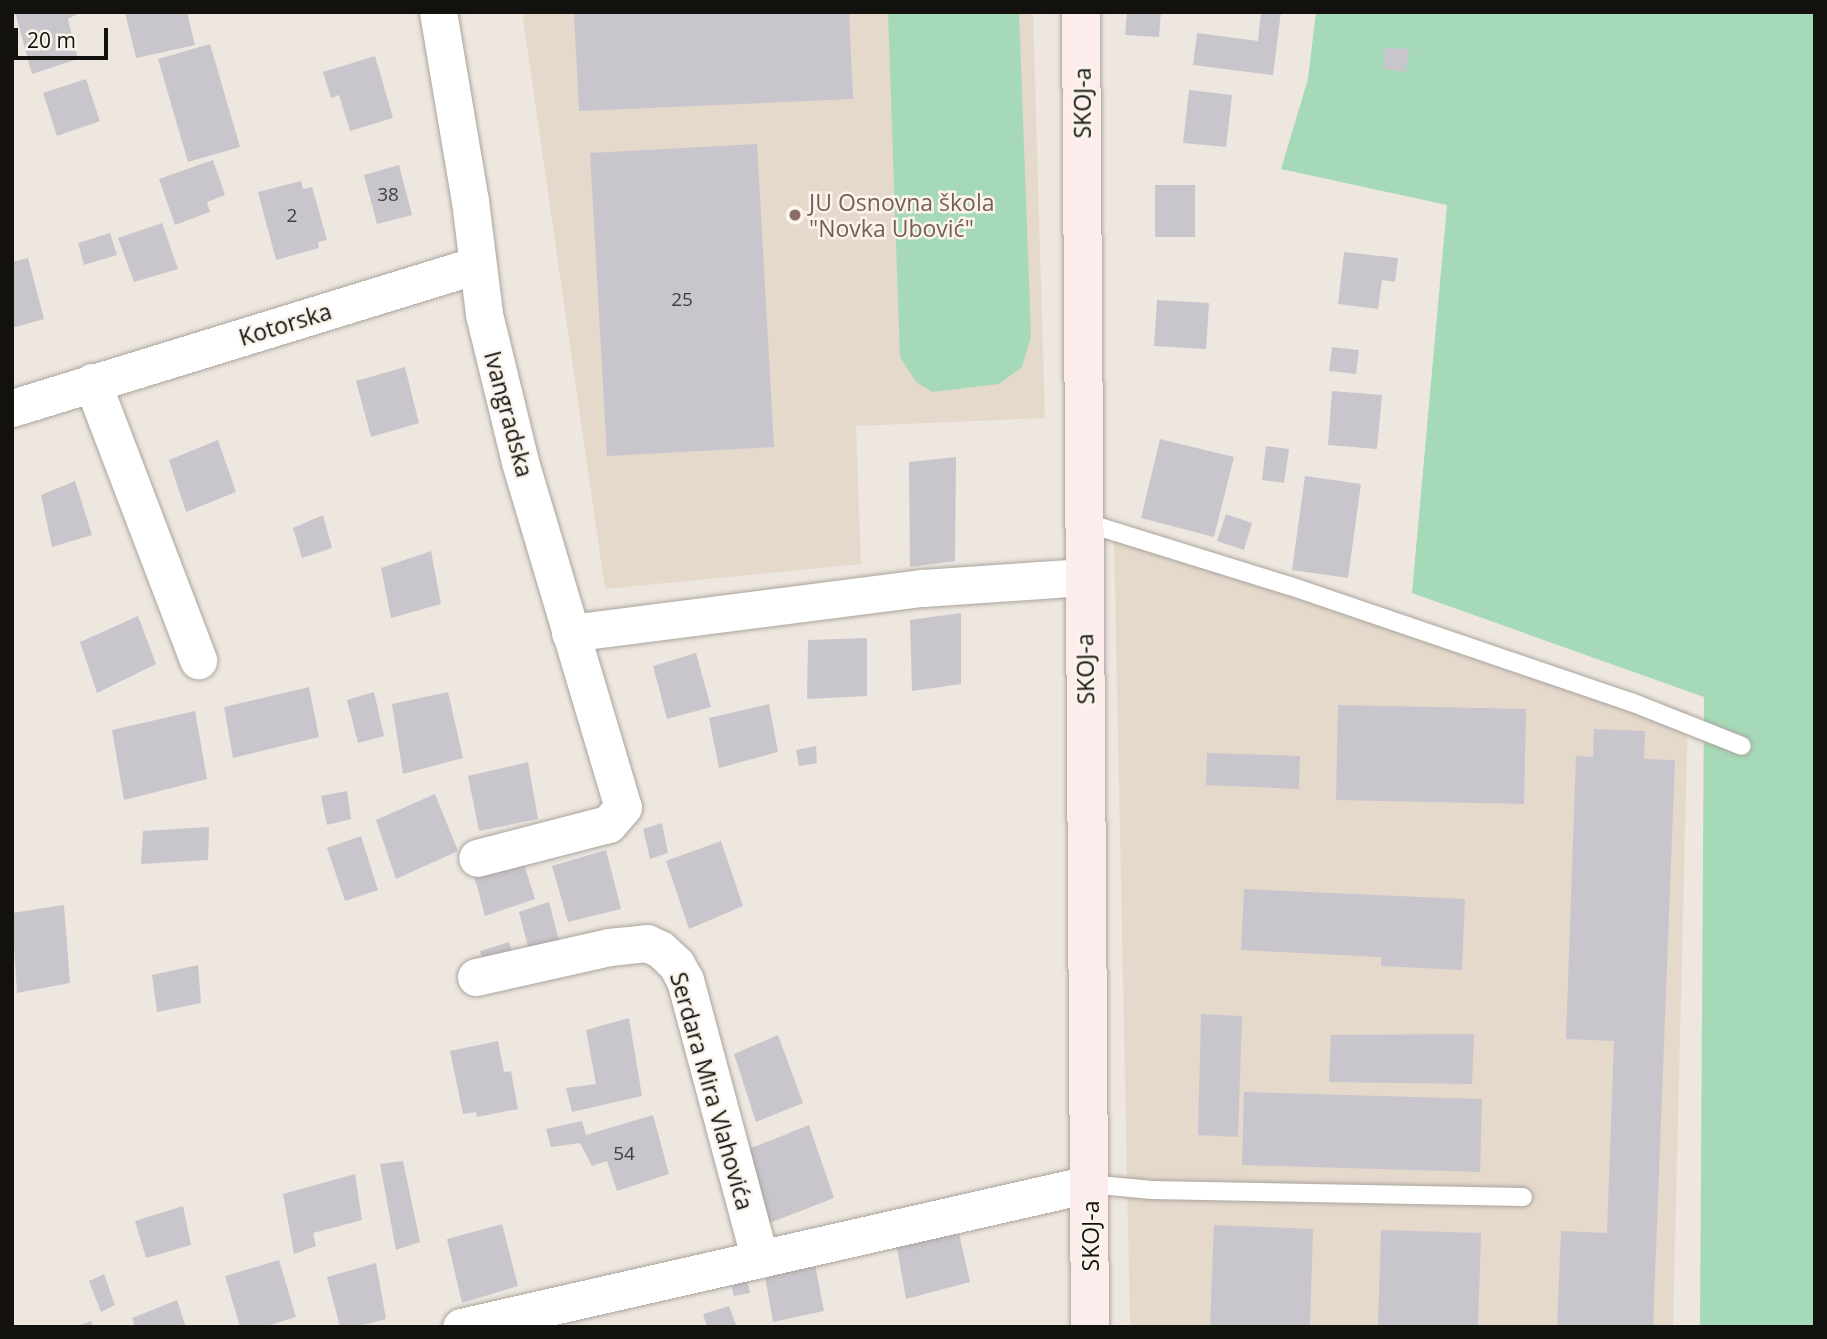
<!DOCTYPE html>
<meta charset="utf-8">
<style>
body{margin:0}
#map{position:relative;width:1827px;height:1339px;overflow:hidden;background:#eee7e0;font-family:"Open Sans",sans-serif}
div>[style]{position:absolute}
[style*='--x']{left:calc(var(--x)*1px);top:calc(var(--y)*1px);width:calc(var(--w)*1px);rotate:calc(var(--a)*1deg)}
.built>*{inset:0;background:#e5d9cc}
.green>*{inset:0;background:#a5d9b7}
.building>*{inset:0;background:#c9c5cd}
.roads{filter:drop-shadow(0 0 2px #aaa49d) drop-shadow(0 0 2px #aaa49d)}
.service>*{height:18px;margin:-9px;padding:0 9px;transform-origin:9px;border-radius:9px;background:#fff}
.minor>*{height:37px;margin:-18.5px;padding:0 18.5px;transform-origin:18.5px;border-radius:18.5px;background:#fff}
.secondary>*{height:38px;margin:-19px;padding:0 19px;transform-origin:19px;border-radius:19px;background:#fdecec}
.dots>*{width:19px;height:19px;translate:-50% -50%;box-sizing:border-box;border:4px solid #fbf4ed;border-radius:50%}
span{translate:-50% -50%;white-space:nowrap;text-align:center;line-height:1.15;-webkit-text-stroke:5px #fbf4ed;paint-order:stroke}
.number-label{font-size:19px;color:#403e3e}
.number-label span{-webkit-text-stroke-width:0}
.street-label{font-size:23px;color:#13110e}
.education-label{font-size:23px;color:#785e54}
.left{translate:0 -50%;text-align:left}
.frame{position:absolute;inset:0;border:14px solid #13110e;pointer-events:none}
.scale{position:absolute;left:14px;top:28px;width:94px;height:32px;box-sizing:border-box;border:4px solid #13110e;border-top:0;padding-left:9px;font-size:21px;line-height:24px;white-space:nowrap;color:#13110e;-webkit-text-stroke:5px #fbf4ed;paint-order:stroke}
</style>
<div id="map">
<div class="built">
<i style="clip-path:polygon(522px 12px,1033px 12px,1045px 418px,856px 426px,861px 564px,605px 589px)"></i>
<i style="clip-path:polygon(1114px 541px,1688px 711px,1673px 1327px,1130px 1327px)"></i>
</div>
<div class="green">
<i style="clip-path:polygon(888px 12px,1019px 12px,1031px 336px,1022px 367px,999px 384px,932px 392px,916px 382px,900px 357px)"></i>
<i style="clip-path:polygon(1316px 12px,1815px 12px,1815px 1327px,1700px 1327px,1704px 697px,1412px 593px,1447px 205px,1281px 169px,1308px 79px)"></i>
</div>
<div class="building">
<i style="clip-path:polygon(15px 12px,81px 12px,68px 19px,78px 59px,32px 74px)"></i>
<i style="clip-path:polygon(125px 12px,187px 12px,195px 45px,136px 58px)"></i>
<i style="clip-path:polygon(574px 12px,849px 12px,853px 99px,579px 111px)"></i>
<i style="clip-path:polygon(1127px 12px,1161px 12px,1159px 37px,1125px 35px)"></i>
<i style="clip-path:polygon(1261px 12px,1281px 12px,1273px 75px,1193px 65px,1197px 33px,1258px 41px)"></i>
<i style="clip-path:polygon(210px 44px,240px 147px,188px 162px,158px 59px)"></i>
<i style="clip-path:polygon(1385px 48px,1409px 49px,1406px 72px,1383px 69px)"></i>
<i style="clip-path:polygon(375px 56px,393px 118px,350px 131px,339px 95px,331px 98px,323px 72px)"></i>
<i style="clip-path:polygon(86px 79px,100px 121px,57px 136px,43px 93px)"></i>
<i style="clip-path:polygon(1189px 90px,1232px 95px,1226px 147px,1183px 143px)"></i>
<i style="clip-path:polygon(757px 144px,774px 447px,607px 456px,590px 153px)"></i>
<i style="clip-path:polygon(213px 160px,225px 195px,207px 202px,210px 212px,175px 225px,159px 179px)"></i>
<i style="clip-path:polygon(399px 165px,412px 215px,377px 224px,364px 175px)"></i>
<i style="clip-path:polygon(301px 181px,303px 189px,312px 187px,327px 240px,318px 242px,319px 248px,276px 260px,258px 192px)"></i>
<i style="clip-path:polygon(1155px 185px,1195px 185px,1195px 237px,1155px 237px)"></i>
<i style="clip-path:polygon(162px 223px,178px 269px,134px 282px,118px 238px)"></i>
<i style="clip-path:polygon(110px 233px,117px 255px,84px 265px,78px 243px)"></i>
<i style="clip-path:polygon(1344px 252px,1398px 258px,1395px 282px,1382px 280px,1378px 309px,1338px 304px)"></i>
<i style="clip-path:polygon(28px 258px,44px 319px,12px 328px,12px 262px)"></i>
<i style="clip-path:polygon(1157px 300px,1209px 303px,1206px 349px,1154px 346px)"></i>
<i style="clip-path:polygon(1332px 347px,1359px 350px,1356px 374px,1329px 371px)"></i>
<i style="clip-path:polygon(405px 367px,419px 423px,371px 437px,356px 381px)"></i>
<i style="clip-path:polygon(1332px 391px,1382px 395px,1377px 449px,1328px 445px)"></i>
<i style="clip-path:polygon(1160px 439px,1234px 457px,1214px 537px,1141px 518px)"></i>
<i style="clip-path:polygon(218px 440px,236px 492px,186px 512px,169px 460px)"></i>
<i style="clip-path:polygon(1266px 446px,1289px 449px,1284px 483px,1262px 480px)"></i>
<i style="clip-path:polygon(956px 457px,955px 561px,910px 567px,909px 462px)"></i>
<i style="clip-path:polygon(1305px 476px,1361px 484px,1348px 578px,1292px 570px)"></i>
<i style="clip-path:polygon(75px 481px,92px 535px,52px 547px,41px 495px)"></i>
<i style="clip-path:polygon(1226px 514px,1252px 523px,1244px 550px,1217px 541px)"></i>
<i style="clip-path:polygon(323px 515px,332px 548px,302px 558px,293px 528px)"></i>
<i style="clip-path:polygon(431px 551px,441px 604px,391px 618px,381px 568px)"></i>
<i style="clip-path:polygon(961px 613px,961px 684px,912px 691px,910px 620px)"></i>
<i style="clip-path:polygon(138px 616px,156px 664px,97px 693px,80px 642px)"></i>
<i style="clip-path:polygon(867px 638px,867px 696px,807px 699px,808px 640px)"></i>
<i style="clip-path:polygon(696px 653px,711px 707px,667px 719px,653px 666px)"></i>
<i style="clip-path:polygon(309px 687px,319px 737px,233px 758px,224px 707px)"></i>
<i style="clip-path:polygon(374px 692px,384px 736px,358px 743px,347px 700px)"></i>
<i style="clip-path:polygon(448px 692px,463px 758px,403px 774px,392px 704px)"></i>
<i style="clip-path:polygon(769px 704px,778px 752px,719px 768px,709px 718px)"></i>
<i style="clip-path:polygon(1338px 705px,1526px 709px,1524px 804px,1336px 800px)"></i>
<i style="clip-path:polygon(195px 711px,207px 779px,124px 800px,112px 730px)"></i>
<i style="clip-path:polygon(1594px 729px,1645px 731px,1644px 759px,1675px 760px,1653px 1327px,1557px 1327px,1561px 1231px,1607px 1233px,1614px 1041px,1566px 1039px,1576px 756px,1593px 757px)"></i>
<i style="clip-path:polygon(816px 746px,817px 763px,799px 766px,796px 750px)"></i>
<i style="clip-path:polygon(1207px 753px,1300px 756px,1299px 789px,1206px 785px)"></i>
<i style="clip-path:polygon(528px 762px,538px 819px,479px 831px,468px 776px)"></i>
<i style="clip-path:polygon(347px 791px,351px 819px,327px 825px,321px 796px)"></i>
<i style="clip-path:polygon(435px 794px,458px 851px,396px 879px,376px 820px)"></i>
<i style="clip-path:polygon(662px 823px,668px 853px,650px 859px,643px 829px)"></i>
<i style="clip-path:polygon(209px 827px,208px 860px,141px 864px,143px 831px)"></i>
<i style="clip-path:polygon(361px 836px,378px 890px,345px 901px,327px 848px)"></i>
<i style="clip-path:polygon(721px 841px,743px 906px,689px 929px,666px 861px)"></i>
<i style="clip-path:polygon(606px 850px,621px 909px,568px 922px,552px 866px)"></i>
<i style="clip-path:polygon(520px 851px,535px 899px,485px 916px,472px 868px)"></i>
<i style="clip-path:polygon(1244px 889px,1465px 899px,1462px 970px,1381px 966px,1381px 957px,1241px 950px)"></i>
<i style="clip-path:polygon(549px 902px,559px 941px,529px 950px,519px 912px)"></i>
<i style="clip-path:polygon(64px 905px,70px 983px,17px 993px,12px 913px)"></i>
<i style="clip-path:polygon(509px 942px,514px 959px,484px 968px,480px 951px)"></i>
<i style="clip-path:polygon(198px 965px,201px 1003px,157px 1012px,152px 975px)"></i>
<i style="clip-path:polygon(1201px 1014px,1242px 1016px,1238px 1137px,1198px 1135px)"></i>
<i style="clip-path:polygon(629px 1018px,642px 1096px,572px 1112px,566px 1088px,596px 1084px,586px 1030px)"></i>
<i style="clip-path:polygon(1474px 1034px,1472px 1084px,1329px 1082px,1331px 1035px)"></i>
<i style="clip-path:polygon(778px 1035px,803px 1103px,756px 1122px,734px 1054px)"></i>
<i style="clip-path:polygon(498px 1041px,504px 1072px,511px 1071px,518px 1109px,477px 1117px,476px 1112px,463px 1114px,450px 1051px)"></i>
<i style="clip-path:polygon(1244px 1092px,1482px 1099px,1480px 1172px,1242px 1165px)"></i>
<i style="clip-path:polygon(653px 1115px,669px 1174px,617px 1191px,607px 1161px,592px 1166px,580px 1143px,551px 1147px,546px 1129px,582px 1121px,586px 1135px)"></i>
<i style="clip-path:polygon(809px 1125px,834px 1198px,767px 1224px,744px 1151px)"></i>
<i style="clip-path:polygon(403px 1161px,420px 1242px,396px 1250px,380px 1164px)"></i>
<i style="clip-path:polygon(355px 1174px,362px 1220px,313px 1233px,316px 1246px,294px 1254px,283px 1194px)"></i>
<i style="clip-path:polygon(183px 1206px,191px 1245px,146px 1258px,135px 1221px)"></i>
<i style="clip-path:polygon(502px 1224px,518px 1286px,462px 1303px,447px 1239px)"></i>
<i style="clip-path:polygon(957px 1224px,970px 1282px,906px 1299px,896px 1242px)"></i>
<i style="clip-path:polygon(1214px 1225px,1313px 1229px,1310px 1327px,1210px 1327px)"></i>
<i style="clip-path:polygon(1381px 1230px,1481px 1233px,1478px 1327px,1378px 1327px)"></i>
<i style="clip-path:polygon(814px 1259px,824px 1311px,773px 1322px,764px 1271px)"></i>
<i style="clip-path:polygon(279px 1260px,296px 1317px,264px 1327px,240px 1327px,225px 1276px)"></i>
<i style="clip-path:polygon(376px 1263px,386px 1319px,356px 1327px,340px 1327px,327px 1277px)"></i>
<i style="clip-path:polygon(745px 1273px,750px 1293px,734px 1296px,729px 1276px)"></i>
<i style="clip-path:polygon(104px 1274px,115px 1305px,101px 1312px,89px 1281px)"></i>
<i style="clip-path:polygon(177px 1300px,186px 1327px,135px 1327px,132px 1318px)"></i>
<i style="clip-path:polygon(729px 1306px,737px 1327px,707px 1327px,703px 1314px)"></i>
<i style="clip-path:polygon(91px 1321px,93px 1327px,75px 1327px)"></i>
</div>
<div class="roads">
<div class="service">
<i style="--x:1084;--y:522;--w:216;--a:17.3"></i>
<i style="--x:1290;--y:586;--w:360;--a:18.8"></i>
<i style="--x:1631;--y:702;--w:119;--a:21.6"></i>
<i style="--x:1089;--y:1184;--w:63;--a:5.4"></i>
<i style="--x:1152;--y:1190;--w:371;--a:1.1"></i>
</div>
<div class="minor">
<i style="--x:438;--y:12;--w:192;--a:80.4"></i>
<i style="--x:470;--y:201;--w:114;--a:82.9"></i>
<i style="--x:484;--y:314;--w:152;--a:76.3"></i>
<i style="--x:520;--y:462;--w:360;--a:73.4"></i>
<i style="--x:623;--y:807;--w:23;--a:131"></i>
<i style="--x:608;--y:824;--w:135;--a:165.5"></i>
<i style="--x:92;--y:382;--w:298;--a:69.1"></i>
<i style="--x:12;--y:408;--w:487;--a:-17.1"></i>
<i style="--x:570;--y:633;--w:356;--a:-7.3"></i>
<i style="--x:923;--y:588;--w:161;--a:-3.9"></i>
<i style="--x:476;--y:977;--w:136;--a:-12.7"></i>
<i style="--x:609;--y:947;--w:38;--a:-6"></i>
<i style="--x:647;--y:943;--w:14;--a:25"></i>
<i style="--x:660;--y:949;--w:22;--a:43"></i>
<i style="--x:676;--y:964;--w:18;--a:61"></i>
<i style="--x:685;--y:980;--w:289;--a:75"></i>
<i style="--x:461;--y:1327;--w:644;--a:-12.83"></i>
</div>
<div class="secondary">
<i style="--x:1081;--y:12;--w:1315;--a:89.61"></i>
</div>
</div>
<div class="dots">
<i style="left:795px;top:215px;background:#8d6e63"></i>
</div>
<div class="number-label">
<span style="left:388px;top:195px">38</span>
<span style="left:292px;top:216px">2</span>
<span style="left:682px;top:300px">25</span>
<span style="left:624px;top:1154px">54</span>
</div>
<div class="street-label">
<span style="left:1082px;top:103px;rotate:-90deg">SKOJ-a</span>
<span style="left:285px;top:324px;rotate:-17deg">Kotorska</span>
<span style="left:509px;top:414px;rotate:75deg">Ivangradska</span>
<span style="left:1085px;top:669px;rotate:-91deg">SKOJ-a</span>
<span style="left:712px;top:1091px;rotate:74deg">Serdara Mira Vlahovića</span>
<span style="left:1090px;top:1236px;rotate:-90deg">SKOJ-a</span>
</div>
<div class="education-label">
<span class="left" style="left:809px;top:215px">JU Osnovna škola<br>"Novka Ubović"</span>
</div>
<div class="frame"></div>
<div class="scale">20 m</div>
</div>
